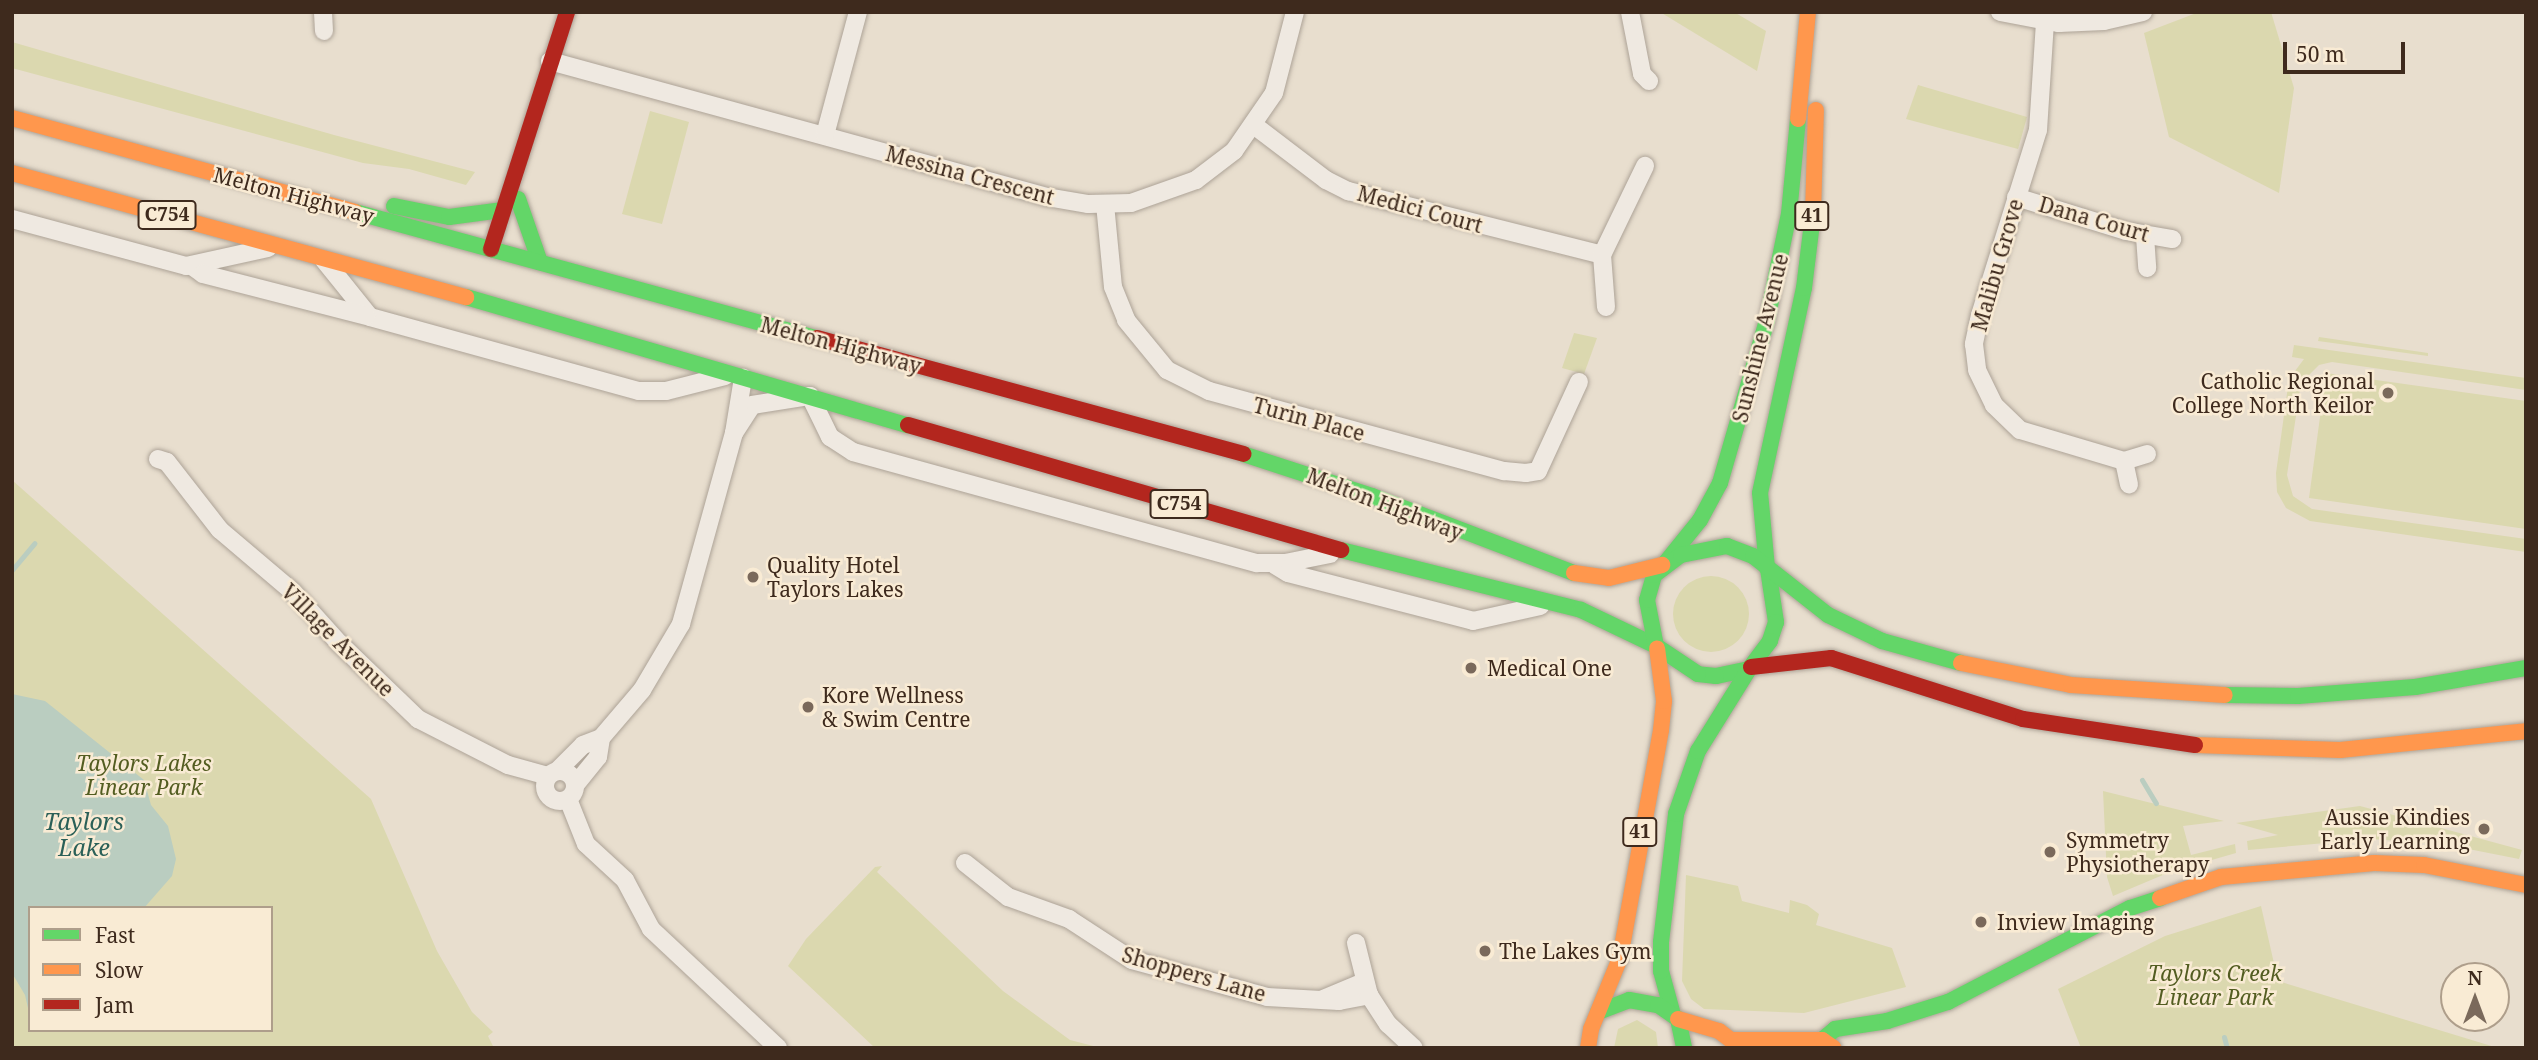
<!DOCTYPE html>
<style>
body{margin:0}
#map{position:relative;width:2538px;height:1060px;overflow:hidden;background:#e8dece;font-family:"Noto Serif",serif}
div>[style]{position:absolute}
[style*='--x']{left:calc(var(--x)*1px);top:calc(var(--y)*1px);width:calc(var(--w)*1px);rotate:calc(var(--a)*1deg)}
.green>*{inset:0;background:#dbd8af}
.round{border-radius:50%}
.water>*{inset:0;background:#bacdc0}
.stream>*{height:5px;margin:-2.5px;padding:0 2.5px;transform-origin:2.5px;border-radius:2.5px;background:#bacdc0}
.roads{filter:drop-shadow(0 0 2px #ada397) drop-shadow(0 0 2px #ada397)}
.street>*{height:18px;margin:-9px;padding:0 9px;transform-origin:9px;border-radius:9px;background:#efe9e1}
.street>.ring{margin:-9px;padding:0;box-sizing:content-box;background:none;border:18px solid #efe9e1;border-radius:50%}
.fast>*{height:16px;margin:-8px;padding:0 8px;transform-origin:8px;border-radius:8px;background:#63d668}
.slow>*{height:16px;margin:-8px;padding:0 8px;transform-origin:8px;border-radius:8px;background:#ff974d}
.jam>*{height:16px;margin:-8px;padding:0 8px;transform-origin:8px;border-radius:8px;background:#b3261e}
.dots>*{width:19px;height:19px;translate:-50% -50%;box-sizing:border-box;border:4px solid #f9ebd4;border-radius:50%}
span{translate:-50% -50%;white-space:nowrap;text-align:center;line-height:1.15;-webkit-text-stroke:5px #f9ebd4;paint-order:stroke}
.shield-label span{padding:2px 5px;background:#f9ebd4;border:2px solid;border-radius:5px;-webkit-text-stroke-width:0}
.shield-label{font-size:19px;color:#3e2a1d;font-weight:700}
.street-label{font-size:21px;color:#3e2a1d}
.poi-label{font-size:21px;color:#3e2a1d}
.right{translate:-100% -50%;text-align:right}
.left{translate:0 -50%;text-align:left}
.park-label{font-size:21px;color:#535d21;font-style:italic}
.water-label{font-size:23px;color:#2b6058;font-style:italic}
.frame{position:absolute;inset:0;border:14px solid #3e2a1d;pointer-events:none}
.legend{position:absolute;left:28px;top:906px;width:245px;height:126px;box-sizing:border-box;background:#f9ebd4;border:2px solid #ae9e8b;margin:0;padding:9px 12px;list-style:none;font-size:21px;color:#3e2a1d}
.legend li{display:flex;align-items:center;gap:14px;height:35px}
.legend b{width:35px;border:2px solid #ae9e8b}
.north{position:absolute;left:2440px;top:962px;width:70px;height:70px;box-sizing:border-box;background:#f9ebd4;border:2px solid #ae9e8b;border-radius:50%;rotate:0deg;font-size:19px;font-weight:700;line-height:28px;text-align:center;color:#3e2a1d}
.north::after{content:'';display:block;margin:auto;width:24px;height:32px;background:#7a695b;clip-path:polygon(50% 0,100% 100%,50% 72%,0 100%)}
.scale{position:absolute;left:2283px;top:42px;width:122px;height:32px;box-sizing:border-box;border:4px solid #3e2a1d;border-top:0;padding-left:9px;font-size:21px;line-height:24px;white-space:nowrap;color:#3e2a1d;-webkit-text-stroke:5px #f9ebd4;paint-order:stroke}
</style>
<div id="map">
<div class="green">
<i style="clip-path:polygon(1660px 12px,1734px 12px,1766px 31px,1757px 71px)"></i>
<i style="clip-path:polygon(2199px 12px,2271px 12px,2294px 88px,2279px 193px,2169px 137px,2144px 33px)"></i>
<i style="clip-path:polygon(12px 42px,334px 135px,475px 172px,466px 185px,409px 169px,363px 163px,12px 68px)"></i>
<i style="clip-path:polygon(1918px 85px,2027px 117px,2018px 149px,1906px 119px)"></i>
<i style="clip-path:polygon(650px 111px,689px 122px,662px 224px,622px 214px)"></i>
<i style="clip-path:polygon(1574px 333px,1597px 338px,1584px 374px,1562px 368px)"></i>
<i style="clip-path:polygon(2319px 337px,2428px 353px,2428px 356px,2318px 341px)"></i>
<i style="clip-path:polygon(2294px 345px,2526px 378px,2526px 390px,2332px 362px,2319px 365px,2301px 383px,2287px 475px,2293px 496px,2312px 509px,2526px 539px,2526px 552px,2310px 521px,2286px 508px,2277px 492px,2276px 473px,2289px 379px,2304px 359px,2292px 357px)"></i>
<i style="clip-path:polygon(2326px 373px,2526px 401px,2526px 529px,2309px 498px)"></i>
<i style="clip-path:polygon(evenodd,12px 480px,371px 799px,437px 951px,472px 1012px,493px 1032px,488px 1036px,494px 1048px,12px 1048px,12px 480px,30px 908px,271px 908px,271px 1030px,30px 1030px,30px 908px)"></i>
<i class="round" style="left:1673px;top:576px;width:76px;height:76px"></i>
<i style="clip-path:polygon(2103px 791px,2224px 821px,2183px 826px,2191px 855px,2235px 844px,2236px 853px,2170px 872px,2113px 896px,2107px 877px)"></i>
<i style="clip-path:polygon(2360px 806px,2522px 850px,2519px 859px,2443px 844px,2370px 839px,2248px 850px,2247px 841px,2278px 835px,2236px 823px)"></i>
<i style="clip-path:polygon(882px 866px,877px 872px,1003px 991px,1070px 1040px,1101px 1048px,875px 1048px,788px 966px,806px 939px,875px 867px)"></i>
<i style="clip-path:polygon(1686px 875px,1738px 886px,1742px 901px,1789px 913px,1790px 900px,1807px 905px,1819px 914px,1816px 925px,1892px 948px,1906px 987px,1804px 1013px,1704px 1009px,1691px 999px,1682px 981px)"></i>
<i style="clip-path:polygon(2261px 906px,2278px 981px,2498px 1048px,2081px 1048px,2058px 989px,2165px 936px)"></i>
<i style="clip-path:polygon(1637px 1020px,1656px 1032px,1658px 1048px,1614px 1048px,1618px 1029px)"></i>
</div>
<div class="water">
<i style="clip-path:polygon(12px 694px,45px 701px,144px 780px,151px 805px,168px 826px,176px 859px,172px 876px,144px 908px,30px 908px,30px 1017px,25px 995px,12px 973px)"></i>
</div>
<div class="stream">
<i style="--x:12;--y:570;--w:35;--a:-50"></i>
<i style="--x:2142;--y:780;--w:27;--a:59"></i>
<i style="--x:2224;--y:1037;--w:11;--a:75"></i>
</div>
<div class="roads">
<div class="street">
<i style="--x:323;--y:12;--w:19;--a:87"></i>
<i style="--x:1630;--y:12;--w:63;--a:79"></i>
<i style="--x:1642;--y:74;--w:10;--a:45"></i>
<i style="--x:2000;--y:12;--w:60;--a:10.6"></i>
<i style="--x:2059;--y:23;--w:45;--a:-2.5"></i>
<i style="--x:2104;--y:21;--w:40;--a:-13"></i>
<i style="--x:2045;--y:22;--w:108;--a:93.7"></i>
<i style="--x:2038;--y:130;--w:194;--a:107.4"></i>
<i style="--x:1980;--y:315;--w:30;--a:102"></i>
<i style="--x:1974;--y:344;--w:26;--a:83"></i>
<i style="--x:1977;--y:370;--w:39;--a:64"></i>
<i style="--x:1994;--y:405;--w:36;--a:44"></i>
<i style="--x:2020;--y:430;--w:109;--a:16.6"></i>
<i style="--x:2124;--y:461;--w:24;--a:-17"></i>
<i style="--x:550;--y:61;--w:515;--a:15.3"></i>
<i style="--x:1047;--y:197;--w:42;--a:9.7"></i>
<i style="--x:1088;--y:204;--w:43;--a:-1.3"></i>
<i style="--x:1131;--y:203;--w:69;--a:-19.5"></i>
<i style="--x:1196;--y:180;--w:48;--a:-37.3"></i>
<i style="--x:1234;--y:151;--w:70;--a:-55.4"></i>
<i style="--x:1274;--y:93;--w:84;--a:-75.5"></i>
<i style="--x:1255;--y:126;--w:89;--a:37.3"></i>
<i style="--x:1326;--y:180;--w:25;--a:27"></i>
<i style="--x:1348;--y:191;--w:262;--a:14.1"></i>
<i style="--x:825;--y:135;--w:127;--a:-75"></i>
<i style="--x:2016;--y:197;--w:115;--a:17.2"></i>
<i style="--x:2126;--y:231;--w:47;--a:9.9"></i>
<i style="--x:1105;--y:204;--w:83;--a:84.5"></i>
<i style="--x:1113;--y:287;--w:35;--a:68"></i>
<i style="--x:1126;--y:320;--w:65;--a:50.6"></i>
<i style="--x:1167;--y:370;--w:47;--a:26.6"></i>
<i style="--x:1209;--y:391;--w:306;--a:15.2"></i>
<i style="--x:1504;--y:471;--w:22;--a:5"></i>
<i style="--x:1526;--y:473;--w:12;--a:-9"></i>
<i style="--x:1538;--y:471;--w:98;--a:-65.3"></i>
<i style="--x:12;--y:219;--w:180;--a:15.1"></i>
<i style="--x:186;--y:266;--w:84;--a:-12.4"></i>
<i style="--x:2145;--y:236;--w:32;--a:86"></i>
<i style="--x:324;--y:260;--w:73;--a:51.1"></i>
<i style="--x:370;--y:317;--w:279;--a:15.4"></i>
<i style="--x:639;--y:391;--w:27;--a:0"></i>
<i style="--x:666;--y:391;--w:61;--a:-14.3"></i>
<i style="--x:193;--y:267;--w:12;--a:35"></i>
<i style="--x:203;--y:274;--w:169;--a:14.4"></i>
<i style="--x:1606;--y:307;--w:52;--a:-94.4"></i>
<i style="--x:1602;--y:255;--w:99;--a:-64.2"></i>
<i style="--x:734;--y:433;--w:33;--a:-57"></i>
<i style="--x:752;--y:405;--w:59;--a:-8.8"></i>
<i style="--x:810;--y:396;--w:46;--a:64"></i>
<i style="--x:830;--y:437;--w:27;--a:33"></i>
<i style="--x:853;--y:452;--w:419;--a:15.4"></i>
<i style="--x:1257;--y:563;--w:28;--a:0"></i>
<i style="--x:1285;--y:563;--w:46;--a:-11.3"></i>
<i style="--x:158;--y:459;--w:9;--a:18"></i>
<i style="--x:167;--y:462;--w:86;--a:52.1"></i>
<i style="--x:220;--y:530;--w:96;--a:40.3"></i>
<i style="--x:293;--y:592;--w:69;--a:48"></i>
<i style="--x:339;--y:643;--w:110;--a:43.9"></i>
<i style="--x:418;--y:719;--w:101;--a:27.1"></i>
<i style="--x:508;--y:765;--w:41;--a:15.4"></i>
<i style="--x:2124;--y:461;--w:24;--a:78"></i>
<i style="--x:1275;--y:565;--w:15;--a:32"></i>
<i style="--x:1288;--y:573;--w:191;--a:14.5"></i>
<i style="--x:1473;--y:621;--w:69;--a:-12.6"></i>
<i style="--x:558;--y:770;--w:35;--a:-45"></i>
<i style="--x:583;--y:745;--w:19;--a:-21"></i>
<i style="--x:601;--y:738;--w:63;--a:-49.5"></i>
<i style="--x:642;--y:690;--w:77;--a:-59.4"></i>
<i style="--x:681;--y:624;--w:198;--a:-74.5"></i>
<i style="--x:734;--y:433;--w:56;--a:-80.7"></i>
<i class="ring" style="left:545px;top:771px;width:12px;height:12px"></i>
<i style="--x:576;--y:784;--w:35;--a:-51"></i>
<i style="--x:598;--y:757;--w:19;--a:-81"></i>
<i style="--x:568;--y:799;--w:48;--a:68.2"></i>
<i style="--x:586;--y:844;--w:53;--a:42.7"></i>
<i style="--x:625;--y:880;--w:55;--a:62"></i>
<i style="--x:651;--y:929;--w:174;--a:43.1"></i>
<i style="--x:965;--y:863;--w:55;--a:38.3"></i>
<i style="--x:1008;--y:897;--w:65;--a:19.8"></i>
<i style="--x:1069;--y:919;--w:75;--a:33.1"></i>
<i style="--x:1132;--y:960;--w:140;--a:15.3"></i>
<i style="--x:1267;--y:997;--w:72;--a:3.2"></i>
<i style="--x:1339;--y:1001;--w:31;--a:-11"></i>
<i style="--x:1356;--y:943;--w:54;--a:76"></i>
<i style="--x:1369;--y:995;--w:35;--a:57"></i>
<i style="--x:1388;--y:1024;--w:35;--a:43"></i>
<i style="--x:1323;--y:999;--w:44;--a:-22.5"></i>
</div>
<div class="fast">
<i style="--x:518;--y:199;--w:67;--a:70.8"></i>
<i style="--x:394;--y:206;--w:56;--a:11.3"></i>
<i style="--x:449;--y:217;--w:53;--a:-7.5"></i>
<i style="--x:355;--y:212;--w:479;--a:15.3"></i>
<i style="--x:466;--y:297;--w:460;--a:16.2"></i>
<i style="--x:1243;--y:454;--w:136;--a:18"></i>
<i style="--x:1372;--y:496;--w:216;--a:20.9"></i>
<i style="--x:1341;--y:550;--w:247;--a:14"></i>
<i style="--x:1581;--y:610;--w:83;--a:25.6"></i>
<i style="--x:1666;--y:562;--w:54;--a:-51"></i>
<i style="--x:1700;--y:520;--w:42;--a:-61.6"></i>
<i style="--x:1720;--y:483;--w:170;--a:-73.9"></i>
<i style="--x:1767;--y:320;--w:108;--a:-78.3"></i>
<i style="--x:1789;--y:214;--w:95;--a:-84.6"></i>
<i style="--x:1767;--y:568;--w:75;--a:-95.3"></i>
<i style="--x:1760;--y:493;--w:210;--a:-77.9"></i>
<i style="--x:1804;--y:288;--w:74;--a:-83"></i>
<i style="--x:1768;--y:569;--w:54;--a:81.4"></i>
<i style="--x:1776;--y:622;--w:20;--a:108"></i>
<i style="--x:1770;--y:641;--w:35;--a:127"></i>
<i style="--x:1749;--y:669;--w:34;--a:168"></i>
<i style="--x:1716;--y:676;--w:18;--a:-174"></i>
<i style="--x:1698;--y:674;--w:50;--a:-146.3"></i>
<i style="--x:1656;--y:646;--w:47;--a:-101.1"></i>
<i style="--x:1647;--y:600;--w:26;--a:-74"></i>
<i style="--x:1654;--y:575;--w:34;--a:-37"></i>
<i style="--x:1681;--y:555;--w:47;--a:-11.1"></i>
<i style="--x:1727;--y:546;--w:28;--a:21"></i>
<i style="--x:1753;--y:556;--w:95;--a:38.2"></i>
<i style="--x:1828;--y:615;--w:60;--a:25.7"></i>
<i style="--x:1882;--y:641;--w:82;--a:15.6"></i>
<i style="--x:2225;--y:695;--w:73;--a:0.8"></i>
<i style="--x:2298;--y:696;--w:117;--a:-4.4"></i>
<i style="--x:2415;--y:687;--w:113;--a:-9.7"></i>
<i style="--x:1672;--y:1011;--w:41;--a:-105.4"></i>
<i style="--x:1661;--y:971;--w:29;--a:-90"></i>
<i style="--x:1661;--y:942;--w:129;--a:-83.3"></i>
<i style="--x:1676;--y:814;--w:67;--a:-70.8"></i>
<i style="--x:1698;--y:751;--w:97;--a:-58.1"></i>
<i style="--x:1598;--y:1012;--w:33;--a:-21"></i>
<i style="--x:1629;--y:1000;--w:29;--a:10"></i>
<i style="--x:1658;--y:1005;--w:24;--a:35"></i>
<i style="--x:1678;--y:1019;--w:30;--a:78"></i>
<i style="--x:1822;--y:1040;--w:17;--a:-40"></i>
<i style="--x:1835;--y:1029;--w:53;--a:-8.7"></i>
<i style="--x:1887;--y:1021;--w:64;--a:-17.3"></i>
<i style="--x:1948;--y:1002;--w:205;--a:-27.3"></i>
<i style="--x:2130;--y:908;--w:32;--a:-18"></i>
</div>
<div class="slow">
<i style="--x:12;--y:118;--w:356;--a:15.3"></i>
<i style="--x:1798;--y:119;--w:107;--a:-84.7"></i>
<i style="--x:12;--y:173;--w:471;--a:15.3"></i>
<i style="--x:1813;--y:215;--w:105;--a:-88.4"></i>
<i style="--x:1574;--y:573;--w:35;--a:8"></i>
<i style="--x:1609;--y:578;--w:55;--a:-13.8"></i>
<i style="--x:1961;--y:663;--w:112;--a:11.3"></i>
<i style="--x:2071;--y:685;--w:154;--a:3.7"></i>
<i style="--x:2195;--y:745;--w:145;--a:2"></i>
<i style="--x:2340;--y:750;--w:187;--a:-5.8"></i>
<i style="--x:2160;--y:898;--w:65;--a:-19"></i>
<i style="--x:2221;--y:877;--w:154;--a:-5.2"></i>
<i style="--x:2374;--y:863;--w:50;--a:2.3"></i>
<i style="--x:2424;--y:865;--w:104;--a:11.1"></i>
<i style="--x:1678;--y:1019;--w:43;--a:16.3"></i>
<i style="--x:1719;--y:1031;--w:15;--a:37"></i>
<i style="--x:1731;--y:1040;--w:91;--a:0"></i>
<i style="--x:1822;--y:1040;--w:14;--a:34"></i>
<i style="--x:1588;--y:1048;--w:19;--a:-81"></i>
<i style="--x:1591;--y:1029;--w:77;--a:-67.8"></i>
<i style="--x:1620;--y:958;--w:232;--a:-79.8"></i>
<i style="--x:1661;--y:730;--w:29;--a:-84"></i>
<i style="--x:1664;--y:701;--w:53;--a:-97.5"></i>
</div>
<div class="jam">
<i style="--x:491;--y:249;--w:249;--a:-72.2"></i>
<i style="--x:817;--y:338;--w:442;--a:15.2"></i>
<i style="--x:908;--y:425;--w:451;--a:16.1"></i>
<i style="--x:1751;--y:667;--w:81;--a:-6.4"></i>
<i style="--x:1831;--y:658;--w:201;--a:17.6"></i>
<i style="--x:2023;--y:719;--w:174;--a:8.6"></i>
</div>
</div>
<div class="dots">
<i style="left:2388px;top:393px;background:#7a695b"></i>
<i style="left:753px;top:577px;background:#7a695b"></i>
<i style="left:1471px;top:668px;background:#7a695b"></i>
<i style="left:808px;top:707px;background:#7a695b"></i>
<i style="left:2484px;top:829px;background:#7a695b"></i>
<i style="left:2050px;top:852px;background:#7a695b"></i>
<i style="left:1981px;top:922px;background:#7a695b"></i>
<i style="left:1485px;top:951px;background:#7a695b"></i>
</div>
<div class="shield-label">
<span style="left:167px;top:215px">C754</span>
<span style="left:1812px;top:216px">41</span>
<span style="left:1179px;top:504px">C754</span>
<span style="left:1640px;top:832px">41</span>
</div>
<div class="street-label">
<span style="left:970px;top:175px;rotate:15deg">Messina Crescent</span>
<span style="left:294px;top:195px;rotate:15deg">Melton Highway</span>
<span style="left:1420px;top:209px;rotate:15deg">Medici Court</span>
<span style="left:2094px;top:219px;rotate:16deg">Dana Court</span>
<span style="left:1997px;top:265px;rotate:-74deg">Malibu Grove</span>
<span style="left:1760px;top:338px;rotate:-76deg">Sunshine Avenue</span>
<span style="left:841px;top:345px;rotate:15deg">Melton Highway</span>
<span style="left:1309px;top:419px;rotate:15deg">Turin Place</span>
<span style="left:1385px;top:504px;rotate:21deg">Melton Highway</span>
<span style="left:338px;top:640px;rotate:45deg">Village Avenue</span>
<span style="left:1194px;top:974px;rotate:16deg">Shoppers Lane</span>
</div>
<div class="poi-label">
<span class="right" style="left:2374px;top:393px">Catholic Regional<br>College North Keilor</span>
<span class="left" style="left:767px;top:577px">Quality Hotel<br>Taylors Lakes</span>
<span class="left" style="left:1487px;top:668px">Medical One</span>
<span class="left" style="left:822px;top:707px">Kore Wellness<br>&amp; Swim Centre</span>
<span class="right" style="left:2470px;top:829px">Aussie Kindies<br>Early Learning</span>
<span class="left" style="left:2066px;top:852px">Symmetry<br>Physiotherapy</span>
<span class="left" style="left:1997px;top:922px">Inview Imaging</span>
<span class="left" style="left:1499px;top:951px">The Lakes Gym</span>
</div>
<div class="park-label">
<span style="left:144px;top:775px">Taylors Lakes<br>Linear Park</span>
<span style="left:2215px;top:985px">Taylors Creek<br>Linear Park</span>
</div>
<div class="water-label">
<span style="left:84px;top:834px">Taylors<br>Lake</span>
</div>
<div class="frame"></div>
<ul class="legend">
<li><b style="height:9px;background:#63d668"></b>Fast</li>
<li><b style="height:9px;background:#ff974d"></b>Slow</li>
<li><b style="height:9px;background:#b3261e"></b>Jam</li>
</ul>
<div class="north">N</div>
<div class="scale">50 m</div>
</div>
